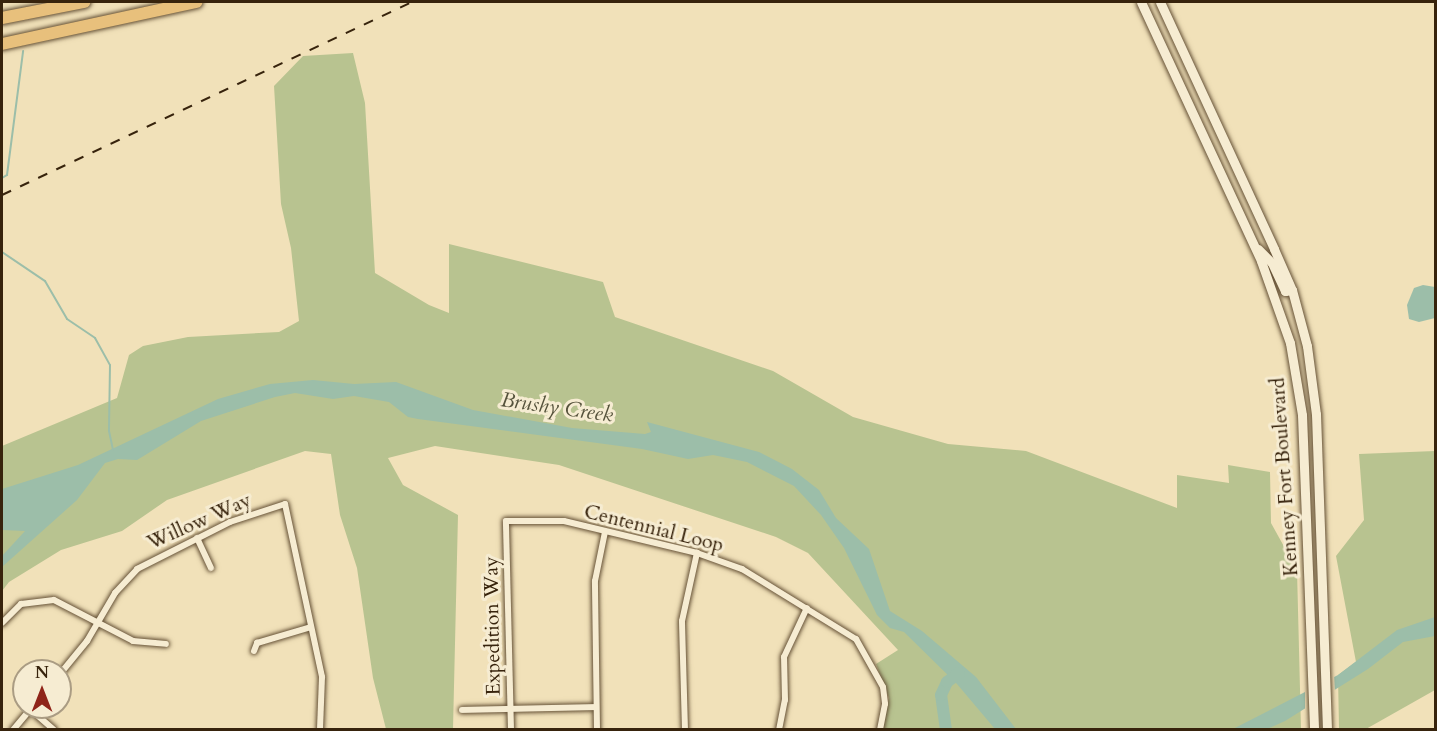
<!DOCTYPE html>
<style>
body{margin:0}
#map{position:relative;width:1437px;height:731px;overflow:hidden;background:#f1e1b9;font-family:Cardo,serif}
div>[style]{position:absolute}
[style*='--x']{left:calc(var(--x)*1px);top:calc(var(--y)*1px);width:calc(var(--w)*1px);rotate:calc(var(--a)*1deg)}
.green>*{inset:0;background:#b8c390}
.water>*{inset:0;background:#9cbea9}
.pier>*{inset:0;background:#f1e1b9}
.stream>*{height:2px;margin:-1px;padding:0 1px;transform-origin:1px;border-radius:1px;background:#9cbea9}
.river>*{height:12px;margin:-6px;padding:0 6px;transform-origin:6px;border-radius:6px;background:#9cbea9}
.roads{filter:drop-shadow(0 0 2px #665237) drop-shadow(0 0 2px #665237)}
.street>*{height:6px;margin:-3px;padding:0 3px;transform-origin:3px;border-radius:3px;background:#f6ecd2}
.secondary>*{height:9px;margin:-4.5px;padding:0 4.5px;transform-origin:4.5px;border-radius:4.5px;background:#f6ecd2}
.highway>*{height:12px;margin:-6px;padding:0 6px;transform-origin:6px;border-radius:6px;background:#e8c07c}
.rail>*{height:2px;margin-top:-1px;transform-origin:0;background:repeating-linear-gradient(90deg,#37230c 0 10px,transparent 0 20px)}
span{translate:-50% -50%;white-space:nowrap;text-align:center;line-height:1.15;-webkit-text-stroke:6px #f6ecd2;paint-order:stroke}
.street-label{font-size:20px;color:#37230c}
.water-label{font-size:21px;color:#55523b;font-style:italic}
.frame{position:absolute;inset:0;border:3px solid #37230c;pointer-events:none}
.north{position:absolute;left:12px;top:659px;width:60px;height:60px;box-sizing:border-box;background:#f6ecd2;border:2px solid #aa9c83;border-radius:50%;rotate:0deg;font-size:16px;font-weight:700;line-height:24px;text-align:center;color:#37230c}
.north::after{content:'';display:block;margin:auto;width:21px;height:27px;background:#8f2418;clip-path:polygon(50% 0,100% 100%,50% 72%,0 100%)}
</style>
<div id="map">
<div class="green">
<i style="clip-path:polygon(353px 53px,365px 103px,375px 273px,429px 305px,449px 313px,449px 244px,603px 282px,615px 317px,773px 371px,853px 417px,948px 444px,1026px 451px,1177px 508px,1177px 475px,1229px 483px,1228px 465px,1270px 472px,1271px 523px,1297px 570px,1301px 729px,883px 729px,889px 698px,876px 664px,898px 650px,808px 553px,776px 537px,559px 465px,435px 446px,388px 458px,403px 485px,458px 515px,453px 729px,386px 729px,373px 678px,357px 568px,340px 515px,331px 454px,305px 451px,167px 500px,122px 531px,61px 550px,9px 582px,2px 591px,2px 446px,117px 398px,129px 355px,143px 346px,188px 337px,279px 332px,299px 321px,291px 248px,281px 204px,274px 86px,303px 56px)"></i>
<i style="clip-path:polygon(1435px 451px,1435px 690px,1366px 729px,1339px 729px,1338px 675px,1356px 662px,1336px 556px,1364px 520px,1359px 454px)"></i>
</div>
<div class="water">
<i style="clip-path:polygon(1423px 285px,1435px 287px,1435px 318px,1419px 322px,1409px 319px,1407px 305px,1414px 288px)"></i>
<i style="clip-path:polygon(313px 380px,354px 384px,396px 382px,473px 410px,572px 428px,645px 434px,651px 432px,647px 422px,759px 452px,792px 469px,819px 490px,836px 518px,869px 549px,890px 611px,922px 631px,976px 677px,1016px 729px,995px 729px,957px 684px,904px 632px,890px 628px,877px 615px,844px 548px,821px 515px,794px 486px,747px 462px,713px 455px,688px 459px,642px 449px,418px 419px,408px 417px,389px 402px,354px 396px,333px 399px,295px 393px,275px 397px,201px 421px,137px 460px,118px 459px,105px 463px,77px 500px,2px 567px,2px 556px,25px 531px,2px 530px,2px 489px,78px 465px,218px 399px,270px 384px)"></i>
<i style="clip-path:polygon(1435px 617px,1435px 636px,1403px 642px,1368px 669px,1285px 721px,1267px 729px,1231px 730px,1338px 675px,1397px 630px)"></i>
</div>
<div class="pier">
<i style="clip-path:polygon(1334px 674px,1335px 693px,1305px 712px,1305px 691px)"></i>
</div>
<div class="stream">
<i style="--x:2;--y:178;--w:6;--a:-31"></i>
<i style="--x:7;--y:175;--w:125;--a:-82.6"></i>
<i style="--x:2;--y:252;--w:52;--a:34"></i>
<i style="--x:45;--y:281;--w:44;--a:59.9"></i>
<i style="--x:67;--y:319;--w:34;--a:34"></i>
<i style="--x:95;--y:338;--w:31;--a:61"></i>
<i style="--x:110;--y:365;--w:66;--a:90.9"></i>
<i style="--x:109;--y:431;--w:19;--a:78"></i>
</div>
<div class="river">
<i style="--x:946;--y:730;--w:35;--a:-98"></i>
<i style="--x:941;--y:695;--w:14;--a:-65"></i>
<i style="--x:947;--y:682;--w:15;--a:-37"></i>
</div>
<div class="roads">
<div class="street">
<i style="--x:197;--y:538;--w:33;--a:65"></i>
<i style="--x:2;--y:623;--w:27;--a:-45"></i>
<i style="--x:21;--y:604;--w:33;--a:-7"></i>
<i style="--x:54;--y:600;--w:89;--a:27.4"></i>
<i style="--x:133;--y:641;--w:33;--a:5"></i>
<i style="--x:254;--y:651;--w:9;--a:-69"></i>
<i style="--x:257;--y:643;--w:56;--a:-16.5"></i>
<i style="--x:60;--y:674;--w:43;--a:-50.7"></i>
<i style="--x:87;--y:641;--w:56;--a:-59.7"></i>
<i style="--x:115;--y:593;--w:33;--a:-47"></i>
<i style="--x:137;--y:569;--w:104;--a:-26.8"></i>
<i style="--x:230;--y:522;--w:58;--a:-18.1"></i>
<i style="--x:285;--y:504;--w:177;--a:77.9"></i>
<i style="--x:322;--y:677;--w:53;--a:92.2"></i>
<i style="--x:30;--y:709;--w:32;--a:41"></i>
<i style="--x:462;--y:710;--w:133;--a:-1.3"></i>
<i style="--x:13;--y:730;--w:30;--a:-50"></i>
<i style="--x:511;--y:730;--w:209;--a:-91.4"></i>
<i style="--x:506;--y:521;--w:58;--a:0"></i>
<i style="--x:564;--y:521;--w:137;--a:13.5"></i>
<i style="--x:697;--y:553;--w:48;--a:19.6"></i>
<i style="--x:742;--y:569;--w:134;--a:31.6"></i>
<i style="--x:856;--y:639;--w:55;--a:60.6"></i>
<i style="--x:883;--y:687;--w:17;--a:83"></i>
<i style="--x:885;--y:704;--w:26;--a:101"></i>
<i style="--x:597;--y:730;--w:149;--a:-90.8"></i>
<i style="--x:595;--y:581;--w:50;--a:-78.5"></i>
<i style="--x:685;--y:730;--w:109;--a:-91.6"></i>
<i style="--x:682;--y:621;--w:70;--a:-77.6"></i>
<i style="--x:779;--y:730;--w:31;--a:-79"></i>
<i style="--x:785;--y:700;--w:43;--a:-91.3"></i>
<i style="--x:784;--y:657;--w:54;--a:-64.9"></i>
</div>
<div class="secondary">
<i style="--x:1141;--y:2;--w:285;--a:65.1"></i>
<i style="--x:1261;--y:261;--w:87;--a:70.5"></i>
<i style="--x:1290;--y:343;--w:73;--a:80.5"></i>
<i style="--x:1302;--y:415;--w:315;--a:87.8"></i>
<i style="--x:1160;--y:2;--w:272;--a:65.2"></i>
<i style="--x:1274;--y:249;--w:45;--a:66.3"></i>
<i style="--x:1292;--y:290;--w:58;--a:75"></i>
<i style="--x:1307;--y:346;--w:69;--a:82.5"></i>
<i style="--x:1316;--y:414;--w:316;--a:88"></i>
<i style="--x:1258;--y:249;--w:20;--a:45"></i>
<i style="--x:1272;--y:263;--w:31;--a:65"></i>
<i style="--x:1285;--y:291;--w:7;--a:-8"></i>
</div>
<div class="highway">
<i style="--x:2;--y:18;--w:84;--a:-11"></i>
<i style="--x:2;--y:44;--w:199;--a:-12.2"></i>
</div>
</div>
<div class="rail">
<i style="--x:2;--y:195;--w:454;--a:-25.2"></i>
</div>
<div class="street-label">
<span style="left:1284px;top:477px;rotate:-94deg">Kenney Fort Boulevard</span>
<span style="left:199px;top:521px;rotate:-24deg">Willow Way</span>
<span style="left:654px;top:528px;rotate:14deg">Centennial Loop</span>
<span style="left:492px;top:626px;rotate:-91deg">Expedition Way</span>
</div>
<div class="water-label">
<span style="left:557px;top:408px;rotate:8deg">Brushy Creek</span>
</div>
<div class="frame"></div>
<div class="north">N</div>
</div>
